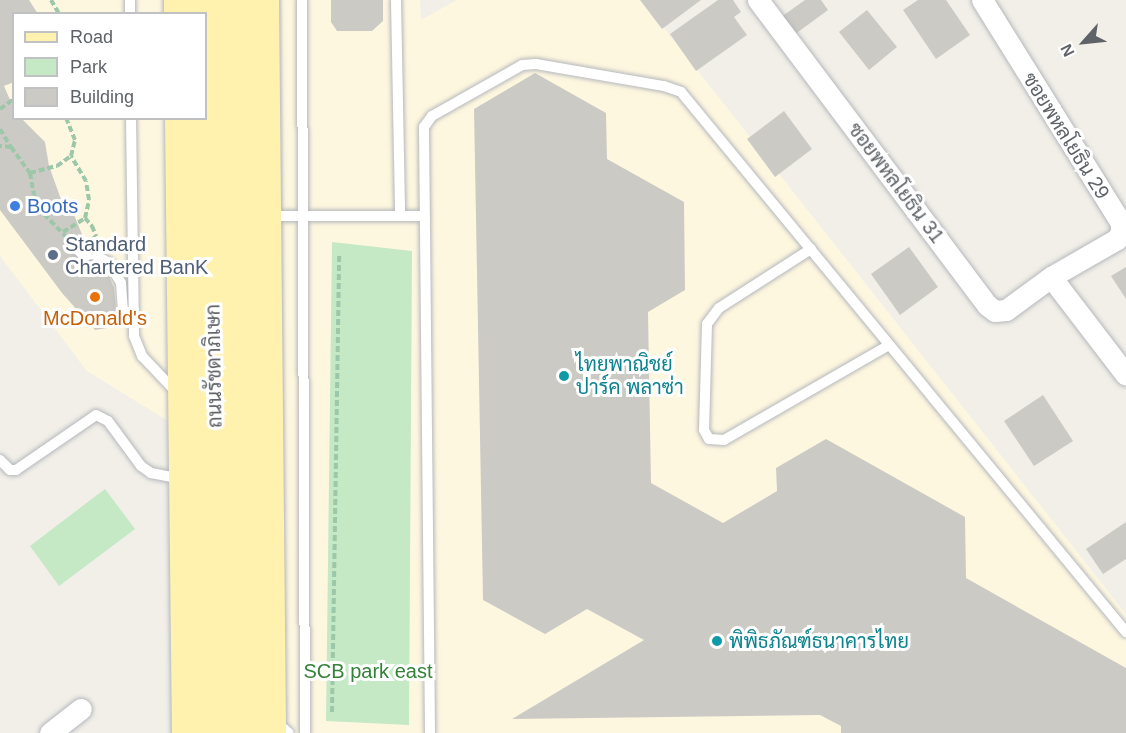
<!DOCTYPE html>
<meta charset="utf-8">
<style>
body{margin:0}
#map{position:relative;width:1126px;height:733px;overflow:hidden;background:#f1efe8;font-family:Arial,Sarabun,sans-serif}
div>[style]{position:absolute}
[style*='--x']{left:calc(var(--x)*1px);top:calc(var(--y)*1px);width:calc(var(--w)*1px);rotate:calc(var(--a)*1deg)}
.commercial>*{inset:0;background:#fef7e0}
.green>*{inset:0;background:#c5e8c5}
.building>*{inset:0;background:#cccac5}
.path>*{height:4px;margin-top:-2px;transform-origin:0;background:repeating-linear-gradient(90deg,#9cc7a9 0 6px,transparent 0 9px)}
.roads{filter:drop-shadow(0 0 2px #b5b8bc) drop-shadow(0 0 2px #b5b8bc)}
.service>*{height:10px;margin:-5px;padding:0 5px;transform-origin:5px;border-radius:5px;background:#fff}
.minor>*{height:21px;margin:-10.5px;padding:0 10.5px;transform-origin:10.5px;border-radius:10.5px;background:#fff}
.primary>*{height:33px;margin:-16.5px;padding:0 16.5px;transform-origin:16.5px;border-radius:16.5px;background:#fff2af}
.dots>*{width:16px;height:16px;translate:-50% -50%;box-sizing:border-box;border:3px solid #fff;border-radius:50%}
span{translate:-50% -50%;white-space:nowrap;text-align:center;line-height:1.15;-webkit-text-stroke:6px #fff;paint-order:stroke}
.street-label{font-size:20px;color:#5f6368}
.shop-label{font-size:20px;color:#366cbe}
.left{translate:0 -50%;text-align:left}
.service-label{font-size:20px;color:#4e5e75}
.food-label{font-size:20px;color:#c56008}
.culture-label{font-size:20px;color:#0d838f}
.park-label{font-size:20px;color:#348238}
.legend{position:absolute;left:12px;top:12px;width:195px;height:108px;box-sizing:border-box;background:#fff;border:2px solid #bfc1c3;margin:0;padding:8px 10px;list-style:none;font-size:18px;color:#5f6368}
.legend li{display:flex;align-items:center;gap:12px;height:30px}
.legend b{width:30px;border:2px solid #bfc1c3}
.north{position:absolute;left:1054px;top:12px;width:60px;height:60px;-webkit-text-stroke:4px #fff;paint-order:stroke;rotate:243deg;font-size:16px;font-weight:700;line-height:24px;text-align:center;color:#5f6368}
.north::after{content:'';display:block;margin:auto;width:21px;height:27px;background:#5f6368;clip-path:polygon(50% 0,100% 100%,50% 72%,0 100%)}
</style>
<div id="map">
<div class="commercial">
<i style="clip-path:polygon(0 0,164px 0,164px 13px,14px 14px,14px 118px,165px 119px,168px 421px,87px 371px,0 256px)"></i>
<i style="clip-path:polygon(282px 0,420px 0,421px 20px,457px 0,642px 0,1126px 614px,1126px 733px,286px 733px)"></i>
</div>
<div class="green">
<i style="clip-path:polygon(332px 242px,412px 251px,409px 725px,326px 721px)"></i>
<i style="clip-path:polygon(105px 489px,135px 529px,59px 586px,30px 546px)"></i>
</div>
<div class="building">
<i style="clip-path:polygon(0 0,29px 0,38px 14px,14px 14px,14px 82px,4px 86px,14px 109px,14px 118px,21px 118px,45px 142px,49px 166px,62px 202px,75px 217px,91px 257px,109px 276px,114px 288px,116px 309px,107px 328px,95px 330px,62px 293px,0 210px)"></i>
<i style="clip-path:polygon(331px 0,383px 0,383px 21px,372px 31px,337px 31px,331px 22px)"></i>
<i style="clip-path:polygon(640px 0,701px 0,662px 29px)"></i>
<i style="clip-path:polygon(718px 0,733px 0,741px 12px,734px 17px,747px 35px,696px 71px,670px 34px)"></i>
<i style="clip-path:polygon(805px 0,821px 0,828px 10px,794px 35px,781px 17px)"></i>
<i style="clip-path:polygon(918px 0,946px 0,970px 35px,936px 59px,903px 10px)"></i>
<i style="clip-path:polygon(867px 10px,897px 47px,869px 70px,839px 32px)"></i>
<i style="clip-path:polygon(535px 73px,606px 113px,607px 159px,684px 202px,685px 290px,648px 312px,651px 483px,723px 523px,777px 491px,776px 468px,826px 439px,965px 517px,966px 578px,1126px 668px,1126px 733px,841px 733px,841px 726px,820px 715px,512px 719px,644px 640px,587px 609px,545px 634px,483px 600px,474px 109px)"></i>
<i style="clip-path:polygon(784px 111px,812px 149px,775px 177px,747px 139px)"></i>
<i style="clip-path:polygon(909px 247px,938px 287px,900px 315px,871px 274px)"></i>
<i style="clip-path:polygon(1126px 267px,1126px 299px,1111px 276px)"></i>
<i style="clip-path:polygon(1043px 395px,1073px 441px,1034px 466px,1004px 421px)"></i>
<i style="clip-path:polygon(1126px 522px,1126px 559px,1103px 574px,1086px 549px)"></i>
</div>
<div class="path">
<i style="--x:51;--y:0;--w:16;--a:60"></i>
<i style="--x:0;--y:109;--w:17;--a:-36"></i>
<i style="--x:0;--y:129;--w:21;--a:59"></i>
<i style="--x:11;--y:147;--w:11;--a:-175"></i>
<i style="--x:11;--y:147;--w:32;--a:54"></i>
<i style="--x:30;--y:173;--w:22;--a:80"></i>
<i style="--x:34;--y:195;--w:21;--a:62"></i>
<i style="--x:44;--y:214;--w:37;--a:46"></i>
<i style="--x:30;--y:173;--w:28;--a:-15"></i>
<i style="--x:57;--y:166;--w:17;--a:-36"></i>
<i style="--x:71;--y:156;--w:16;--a:-76"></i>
<i style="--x:75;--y:140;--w:24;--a:-112"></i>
<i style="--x:85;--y:218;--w:11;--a:49"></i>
<i style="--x:92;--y:226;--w:11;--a:68"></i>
<i style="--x:96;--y:236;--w:4;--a:135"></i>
<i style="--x:63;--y:232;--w:26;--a:-32"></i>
<i style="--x:85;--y:218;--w:18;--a:-77"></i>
<i style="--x:89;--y:200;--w:19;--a:-99"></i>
<i style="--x:86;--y:181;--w:29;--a:-121"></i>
<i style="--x:332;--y:712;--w:459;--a:-89.1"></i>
</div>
<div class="roads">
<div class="service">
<i style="--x:130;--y:0;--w:14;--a:90"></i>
<i style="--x:302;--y:0;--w:733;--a:89.77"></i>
<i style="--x:396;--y:0;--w:216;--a:88.9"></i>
<i style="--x:131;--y:118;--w:218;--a:89.2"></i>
<i style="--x:134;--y:336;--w:22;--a:68"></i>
<i style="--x:142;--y:356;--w:51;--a:46.6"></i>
<i style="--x:267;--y:216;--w:158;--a:0"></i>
<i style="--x:811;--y:249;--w:109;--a:147.3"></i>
<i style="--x:719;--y:308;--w:20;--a:127"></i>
<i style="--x:707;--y:324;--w:106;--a:91.6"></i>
<i style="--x:704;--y:430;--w:10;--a:61"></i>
<i style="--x:709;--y:439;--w:15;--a:4"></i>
<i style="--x:724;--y:440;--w:190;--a:-29.9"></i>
<i style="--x:78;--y:250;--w:8;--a:45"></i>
<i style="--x:84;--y:256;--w:9;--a:-13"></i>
<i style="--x:93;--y:254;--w:18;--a:29"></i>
<i style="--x:109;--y:263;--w:23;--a:59"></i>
<i style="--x:121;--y:283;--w:27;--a:86"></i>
<i style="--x:0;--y:460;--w:14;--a:45"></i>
<i style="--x:10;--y:470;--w:6;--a:0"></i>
<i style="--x:16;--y:470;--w:97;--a:-34.5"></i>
<i style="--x:96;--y:415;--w:13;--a:27"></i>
<i style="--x:108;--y:421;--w:56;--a:53.7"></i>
<i style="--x:141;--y:466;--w:12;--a:35"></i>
<i style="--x:151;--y:473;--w:32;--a:11"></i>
<i style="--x:275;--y:721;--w:18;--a:41"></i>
<i style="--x:430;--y:733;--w:606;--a:-90.57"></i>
<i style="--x:424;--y:127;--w:14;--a:-54"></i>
<i style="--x:432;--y:116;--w:103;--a:-29.5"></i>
<i style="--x:522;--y:65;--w:14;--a:-4"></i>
<i style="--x:536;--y:64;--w:130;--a:9.8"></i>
<i style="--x:664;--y:86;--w:18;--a:19"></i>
<i style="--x:681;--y:92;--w:700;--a:50.51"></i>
</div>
<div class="minor">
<i style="--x:758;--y:0;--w:381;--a:53.1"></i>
<i style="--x:987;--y:305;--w:10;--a:37"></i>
<i style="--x:995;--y:311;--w:11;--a:-5"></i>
<i style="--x:1006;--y:310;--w:56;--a:-36.3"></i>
<i style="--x:1051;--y:277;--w:76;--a:-29.9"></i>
<i style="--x:1117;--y:239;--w:8;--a:-60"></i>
<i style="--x:1121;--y:232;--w:9;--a:-90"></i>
<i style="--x:1121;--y:223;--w:263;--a:-121.9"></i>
<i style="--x:1051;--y:277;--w:123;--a:52.6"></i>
<i style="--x:50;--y:733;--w:39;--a:-38"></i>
</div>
<div class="primary">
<i style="--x:180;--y:0;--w:14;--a:90"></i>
<i style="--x:208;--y:0;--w:733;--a:89.14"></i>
<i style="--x:236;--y:0;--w:733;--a:89.45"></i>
<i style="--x:262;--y:0;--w:733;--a:89.45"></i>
<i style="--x:181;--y:118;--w:615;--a:89.35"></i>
</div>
</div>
<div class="dots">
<i style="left:15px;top:206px;background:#3f7fe0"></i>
<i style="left:53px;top:255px;background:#5c6f8a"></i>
<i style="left:95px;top:297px;background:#e8710a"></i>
<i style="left:564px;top:376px;background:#0f9aa8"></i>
<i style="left:717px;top:641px;background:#0f9aa8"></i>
</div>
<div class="street-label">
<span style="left:1066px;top:136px;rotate:58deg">ซอยพหลโยธิน 29</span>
<span style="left:896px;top:183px;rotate:53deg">ซอยพหลโยธิน 31</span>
<span style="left:214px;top:366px;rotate:-91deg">ถนนรัชดาภิเษก</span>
</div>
<div class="shop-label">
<span class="left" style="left:27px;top:206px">Boots</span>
</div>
<div class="service-label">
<span class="left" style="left:65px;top:256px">Standard<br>Chartered BanK</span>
</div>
<div class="food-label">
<span style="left:95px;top:318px">McDonald's</span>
</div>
<div class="culture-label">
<span class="left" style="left:576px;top:376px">ไทยพาณิชย์<br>ปาร์ค พลาซ่า</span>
<span class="left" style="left:729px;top:641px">พิพิธภัณฑ์ธนาคารไทย</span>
</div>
<div class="park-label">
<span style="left:368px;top:671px">SCB park east</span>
</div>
<ul class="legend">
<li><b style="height:8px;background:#fff2af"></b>Road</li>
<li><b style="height:16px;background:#c5e8c5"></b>Park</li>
<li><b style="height:16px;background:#cccac5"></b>Building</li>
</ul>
<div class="north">N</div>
</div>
